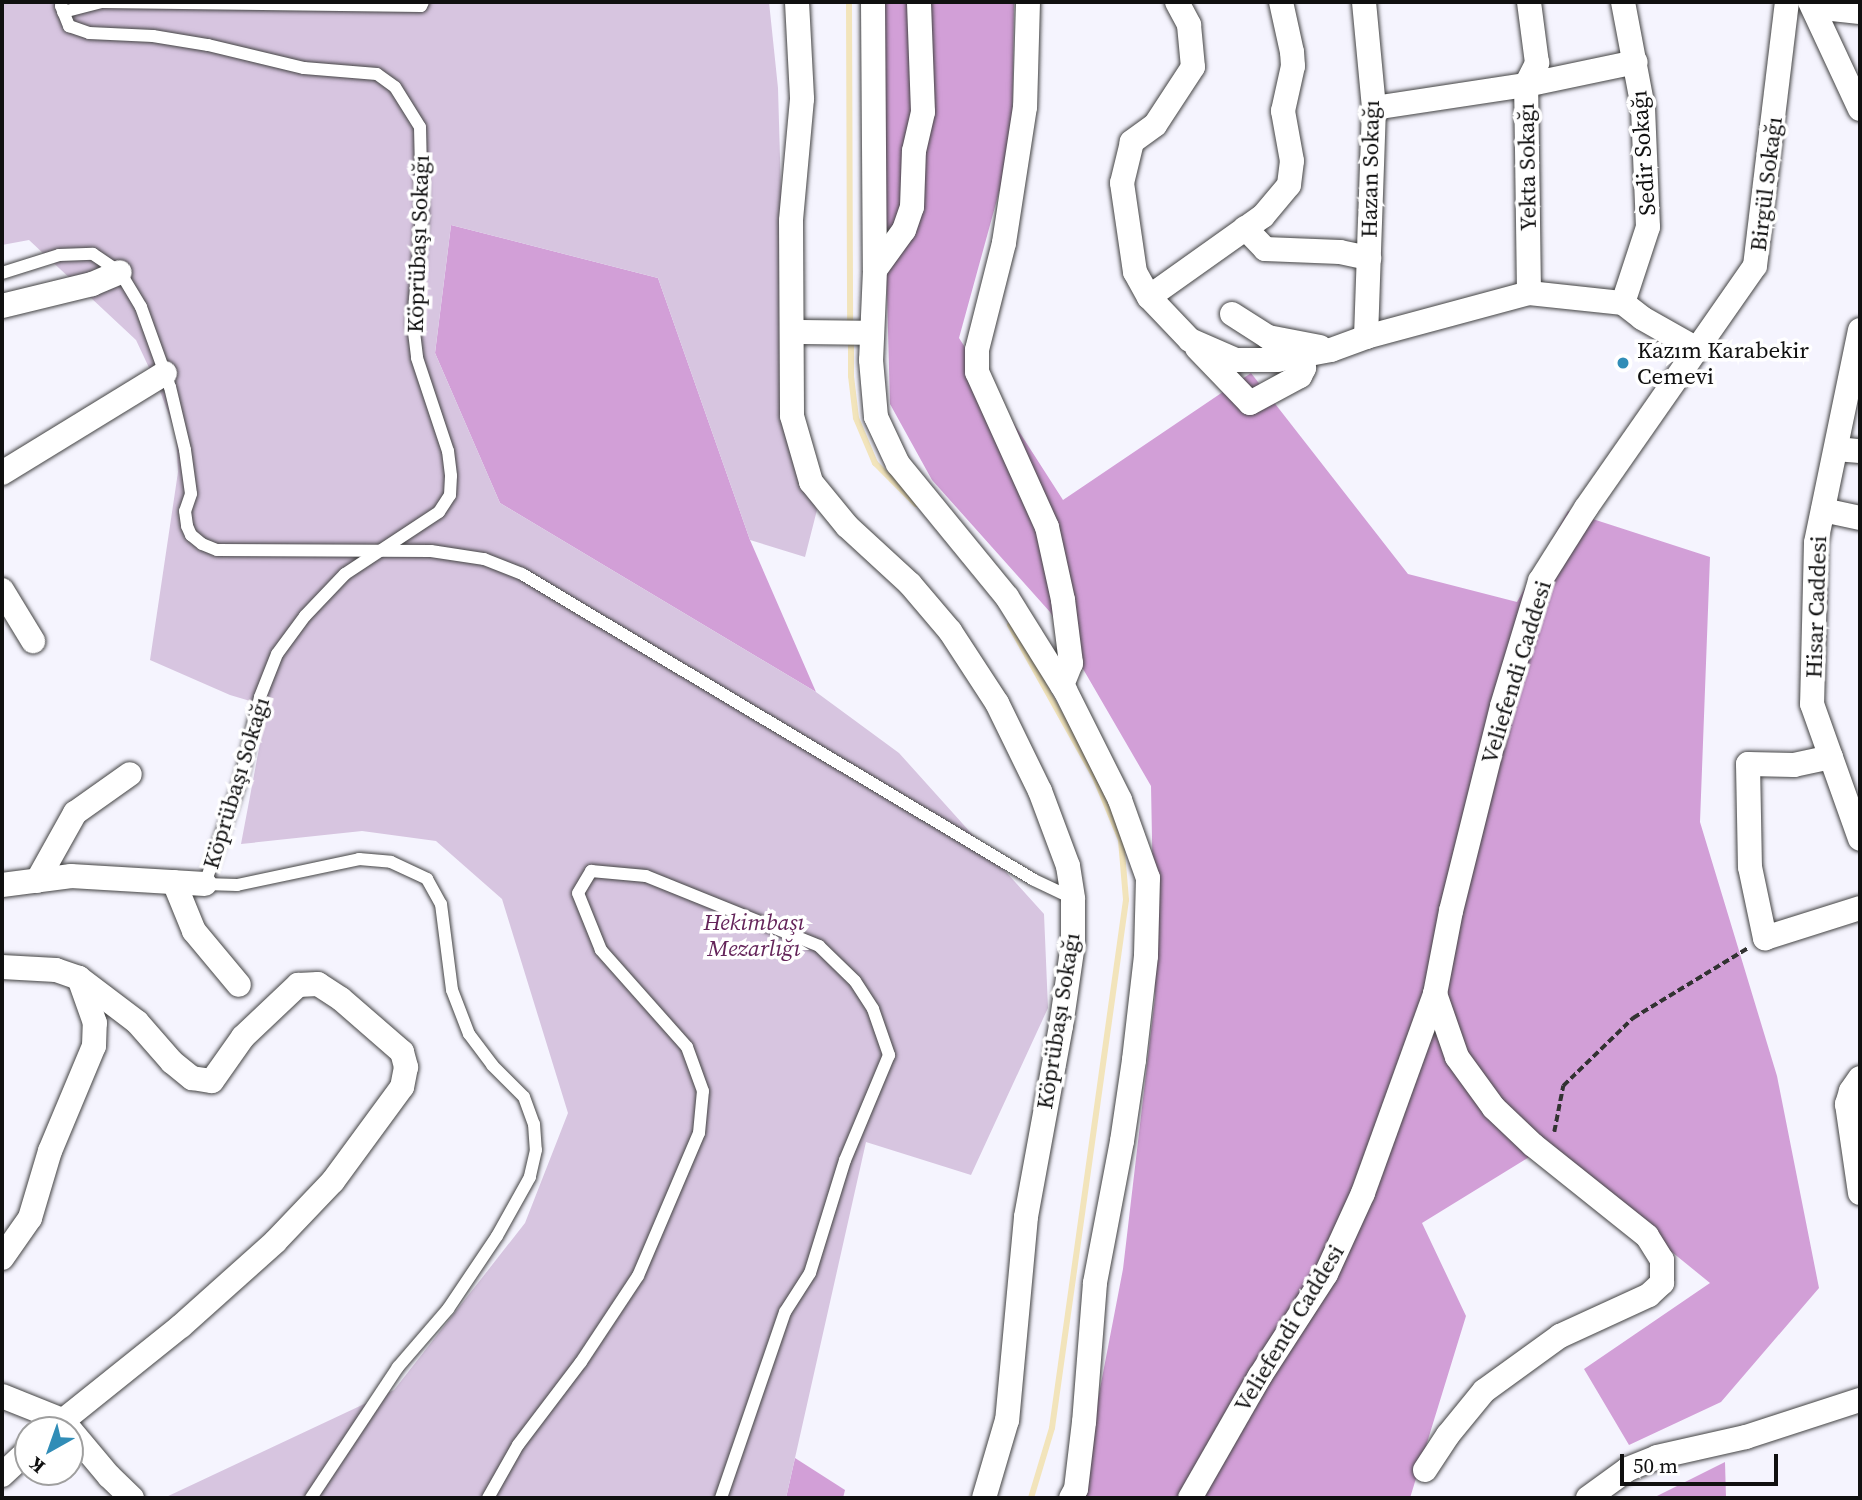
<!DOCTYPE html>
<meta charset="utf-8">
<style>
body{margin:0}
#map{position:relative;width:1862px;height:1500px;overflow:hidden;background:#f5f4fe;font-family:"Source Serif 4",serif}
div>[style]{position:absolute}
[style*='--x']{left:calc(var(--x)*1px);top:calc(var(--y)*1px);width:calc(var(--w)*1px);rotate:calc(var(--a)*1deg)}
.forest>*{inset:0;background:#d29fd7}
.cemetery>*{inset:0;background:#d7c5e0}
.stream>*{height:6px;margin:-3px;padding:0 3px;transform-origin:3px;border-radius:3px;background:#f2e4bb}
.path>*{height:3.5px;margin-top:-1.75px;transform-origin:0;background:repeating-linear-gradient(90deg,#323232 0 7px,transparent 0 10.5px)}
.roads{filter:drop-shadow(0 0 2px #434343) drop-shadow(0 0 2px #434343)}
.lane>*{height:12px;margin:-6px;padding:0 6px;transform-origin:6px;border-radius:6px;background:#fff}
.street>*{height:24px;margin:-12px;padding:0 12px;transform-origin:12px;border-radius:12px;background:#fff}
.dots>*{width:19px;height:19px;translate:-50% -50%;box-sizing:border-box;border:4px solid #fff;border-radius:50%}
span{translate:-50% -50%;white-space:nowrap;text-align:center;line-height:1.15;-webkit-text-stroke:7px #fff;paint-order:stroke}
.street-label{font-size:23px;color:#101010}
.poi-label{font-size:23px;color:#101010}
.left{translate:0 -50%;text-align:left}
.park-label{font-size:23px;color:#64245a;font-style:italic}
.frame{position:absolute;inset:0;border:4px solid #101010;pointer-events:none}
.north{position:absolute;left:14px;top:1416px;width:70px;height:70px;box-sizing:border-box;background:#fff;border:2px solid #9f9f9f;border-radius:50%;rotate:220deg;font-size:19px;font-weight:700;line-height:28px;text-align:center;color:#101010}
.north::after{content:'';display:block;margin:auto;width:24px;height:32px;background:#318db7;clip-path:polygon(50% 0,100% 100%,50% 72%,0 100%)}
.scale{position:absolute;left:1620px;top:1454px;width:158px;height:32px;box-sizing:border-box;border:4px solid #101010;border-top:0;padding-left:9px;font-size:21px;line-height:24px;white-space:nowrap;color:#101010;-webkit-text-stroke:5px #fff;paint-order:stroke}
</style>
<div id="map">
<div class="forest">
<i style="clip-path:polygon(879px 2px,1014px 2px,1012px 145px,959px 338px,1063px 500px,1251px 373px,1408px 574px,1517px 602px,1568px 511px,1710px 557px,1700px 822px,1777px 1076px,1819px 1288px,1721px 1402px,1629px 1445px,1584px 1369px,1710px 1283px,1544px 1148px,1422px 1223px,1466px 1316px,1410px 1498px,1079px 1498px,1123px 1269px,1155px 997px,1151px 786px,1050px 612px,932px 480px,890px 404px)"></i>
<i style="clip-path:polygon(451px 225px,658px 278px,750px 540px,816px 692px,500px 503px,435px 353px)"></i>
<i style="clip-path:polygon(795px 1458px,845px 1490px,843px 1498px,786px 1498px)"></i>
<i style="clip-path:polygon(1725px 1462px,1726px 1498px,1653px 1498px)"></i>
</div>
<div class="cemetery">
<i style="clip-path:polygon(2px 2px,769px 2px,778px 88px,787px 401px,798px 464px,817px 510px,805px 557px,750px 540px,658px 278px,451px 225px,435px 353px,500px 503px,816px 692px,899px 753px,1044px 914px,1048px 1008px,971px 1175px,866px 1142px,786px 1498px,164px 1498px,394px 1390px,525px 1223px,568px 1113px,502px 899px,436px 841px,362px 831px,241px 844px,267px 706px,230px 695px,150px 660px,178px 472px,176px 434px,160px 391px,136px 340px,29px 240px,2px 245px)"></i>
</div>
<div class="stream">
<i style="--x:849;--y:2;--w:327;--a:89.8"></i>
<i style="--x:851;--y:340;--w:36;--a:90"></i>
<i style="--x:851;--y:376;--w:42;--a:83.2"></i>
<i style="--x:856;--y:418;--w:49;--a:67.1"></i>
<i style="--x:875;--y:463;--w:58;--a:45"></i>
<i style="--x:1010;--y:625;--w:174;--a:60.8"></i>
<i style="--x:1095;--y:777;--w:68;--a:67.6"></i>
<i style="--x:1121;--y:840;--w:60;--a:85.2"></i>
<i style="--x:1126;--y:900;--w:533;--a:97.98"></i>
<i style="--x:1052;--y:1428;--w:73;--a:106.7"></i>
</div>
<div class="path">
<i style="--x:1554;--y:1132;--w:47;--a:-78.9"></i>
<i style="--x:1563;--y:1086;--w:98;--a:-44.2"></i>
<i style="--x:1633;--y:1018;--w:135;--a:-31.3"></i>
</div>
<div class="roads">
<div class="lane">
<i style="--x:62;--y:2;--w:4;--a:104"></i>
<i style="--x:61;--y:6;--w:22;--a:68"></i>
<i style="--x:69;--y:26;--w:21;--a:19"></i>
<i style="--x:89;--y:33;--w:64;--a:2.7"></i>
<i style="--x:153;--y:36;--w:56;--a:9.3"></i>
<i style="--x:208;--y:45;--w:99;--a:13.5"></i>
<i style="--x:304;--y:68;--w:73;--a:4.7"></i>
<i style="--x:377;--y:74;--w:22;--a:36"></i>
<i style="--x:395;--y:87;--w:47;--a:58"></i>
<i style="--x:420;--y:127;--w:87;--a:88.7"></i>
<i style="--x:422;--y:214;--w:110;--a:94.7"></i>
<i style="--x:413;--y:324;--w:34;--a:83"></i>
<i style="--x:417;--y:358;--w:98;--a:71.6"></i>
<i style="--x:448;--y:451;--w:25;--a:83"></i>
<i style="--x:451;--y:476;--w:19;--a:93"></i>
<i style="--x:450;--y:495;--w:20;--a:123"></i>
<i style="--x:439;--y:512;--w:113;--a:146.6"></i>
<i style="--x:345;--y:574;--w:58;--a:133.6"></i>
<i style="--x:305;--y:616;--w:47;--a:126.4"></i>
<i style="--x:277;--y:654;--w:46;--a:111.6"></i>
<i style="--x:260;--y:697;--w:83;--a:103.2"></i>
<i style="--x:241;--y:778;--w:112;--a:108.8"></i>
<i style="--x:205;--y:884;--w:32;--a:2"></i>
<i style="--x:237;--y:885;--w:125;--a:-12"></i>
<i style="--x:359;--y:859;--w:32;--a:5"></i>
<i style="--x:391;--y:862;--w:40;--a:25"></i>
<i style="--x:427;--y:879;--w:29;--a:61"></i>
<i style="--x:441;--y:904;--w:87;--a:82.7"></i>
<i style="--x:452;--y:990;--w:47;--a:68.9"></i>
<i style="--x:469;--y:1034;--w:39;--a:53"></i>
<i style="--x:492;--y:1065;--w:45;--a:45"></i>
<i style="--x:524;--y:1097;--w:29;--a:70"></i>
<i style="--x:534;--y:1124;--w:26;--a:86"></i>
<i style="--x:536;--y:1150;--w:28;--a:103"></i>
<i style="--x:530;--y:1177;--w:68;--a:119.2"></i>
<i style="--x:497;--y:1236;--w:88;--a:123.9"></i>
<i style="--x:448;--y:1309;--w:77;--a:130.8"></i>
<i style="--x:398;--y:1367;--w:157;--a:123.6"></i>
<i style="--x:63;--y:12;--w:40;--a:-14.4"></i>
<i style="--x:102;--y:2;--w:319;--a:0.7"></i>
<i style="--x:421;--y:6;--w:4;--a:-63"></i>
<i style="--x:2;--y:273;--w:60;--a:-17.5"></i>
<i style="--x:59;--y:255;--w:34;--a:-2"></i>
<i style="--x:93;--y:254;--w:32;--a:34"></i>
<i style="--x:120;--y:272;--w:41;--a:59"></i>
<i style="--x:141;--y:307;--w:85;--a:70.1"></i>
<i style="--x:170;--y:387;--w:65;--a:76.6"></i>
<i style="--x:185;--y:450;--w:44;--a:82.2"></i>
<i style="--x:191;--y:494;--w:18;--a:109"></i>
<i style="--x:185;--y:511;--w:15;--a:82"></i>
<i style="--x:187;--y:526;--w:10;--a:66"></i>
<i style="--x:191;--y:535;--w:14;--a:39"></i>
<i style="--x:202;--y:544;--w:16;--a:22"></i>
<i style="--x:217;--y:550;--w:214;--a:0.3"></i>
<i style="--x:431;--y:551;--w:54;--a:8.6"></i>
<i style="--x:484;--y:559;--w:41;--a:21.5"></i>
<i style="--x:522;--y:574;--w:596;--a:30.86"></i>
<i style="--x:1034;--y:880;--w:42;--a:25.3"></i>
<i style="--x:488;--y:1498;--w:61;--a:-60.5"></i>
<i style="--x:518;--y:1445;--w:104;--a:-52.8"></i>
<i style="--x:581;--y:1362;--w:103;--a:-56.5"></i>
<i style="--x:638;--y:1276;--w:155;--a:-66.9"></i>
<i style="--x:699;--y:1133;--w:42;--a:-84.6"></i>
<i style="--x:703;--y:1091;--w:47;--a:-110"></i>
<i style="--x:687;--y:1047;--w:130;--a:-131.6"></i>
<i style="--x:601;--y:950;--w:61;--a:-112"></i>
<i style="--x:578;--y:893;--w:26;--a:-59"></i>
<i style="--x:591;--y:871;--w:55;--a:5.2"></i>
<i style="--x:646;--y:876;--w:187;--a:22"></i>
<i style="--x:819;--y:946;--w:50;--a:44.2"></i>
<i style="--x:855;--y:981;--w:33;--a:57"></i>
<i style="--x:873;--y:1009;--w:49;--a:70.8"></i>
<i style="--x:889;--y:1055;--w:114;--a:112.7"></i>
<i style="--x:845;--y:1160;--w:118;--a:107.2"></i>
<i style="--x:810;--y:1273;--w:46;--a:122.7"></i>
<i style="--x:785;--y:1312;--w:197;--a:109"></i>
</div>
<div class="street">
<i style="--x:797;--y:2;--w:97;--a:87"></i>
<i style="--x:802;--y:99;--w:122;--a:95.2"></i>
<i style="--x:791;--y:221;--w:195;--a:89.7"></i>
<i style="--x:792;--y:416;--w:69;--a:73.9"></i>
<i style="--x:811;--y:482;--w:57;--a:50.7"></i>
<i style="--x:847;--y:526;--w:86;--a:42.6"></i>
<i style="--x:910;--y:584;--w:62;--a:49.6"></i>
<i style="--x:950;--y:631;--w:86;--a:56.9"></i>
<i style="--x:997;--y:703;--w:98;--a:64"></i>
<i style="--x:1040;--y:791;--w:80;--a:69.5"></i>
<i style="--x:1068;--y:866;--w:33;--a:81"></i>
<i style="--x:1073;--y:899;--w:45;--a:90"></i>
<i style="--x:1073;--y:944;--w:83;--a:98.3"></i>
<i style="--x:1061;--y:1026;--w:194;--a:100.4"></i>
<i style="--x:1026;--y:1217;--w:204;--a:95.3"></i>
<i style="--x:1007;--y:1420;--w:81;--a:106.4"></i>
<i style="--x:873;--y:2;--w:268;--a:89.6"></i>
<i style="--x:875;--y:270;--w:90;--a:92.5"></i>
<i style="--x:871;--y:360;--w:57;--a:85"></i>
<i style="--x:876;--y:417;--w:52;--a:64.9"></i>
<i style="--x:898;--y:464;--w:172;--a:50.7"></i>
<i style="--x:1007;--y:597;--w:110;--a:58.1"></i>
<i style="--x:1065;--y:690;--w:123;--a:63.4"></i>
<i style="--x:1120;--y:800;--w:83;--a:70.3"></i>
<i style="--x:1148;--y:878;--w:78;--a:91.5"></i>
<i style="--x:1146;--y:956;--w:105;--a:96.6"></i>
<i style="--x:1134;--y:1060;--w:82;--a:98.4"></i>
<i style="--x:1122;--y:1141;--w:145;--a:100.8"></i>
<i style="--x:1095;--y:1283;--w:139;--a:94.5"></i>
<i style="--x:1084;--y:1422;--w:67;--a:96.8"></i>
<i style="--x:1076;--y:1489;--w:10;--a:119"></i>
<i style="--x:1028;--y:2;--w:105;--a:91.6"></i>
<i style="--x:1025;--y:107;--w:138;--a:98.8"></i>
<i style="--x:1004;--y:243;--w:110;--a:104.2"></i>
<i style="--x:977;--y:350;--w:22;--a:90"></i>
<i style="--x:977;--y:372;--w:170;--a:65.7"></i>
<i style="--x:1047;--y:527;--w:75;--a:77.6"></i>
<i style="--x:1063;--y:600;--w:64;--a:82.8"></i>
<i style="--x:1071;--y:663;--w:24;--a:112"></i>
<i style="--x:1177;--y:2;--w:26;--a:62"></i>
<i style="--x:1189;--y:25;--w:42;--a:84.6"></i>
<i style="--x:1193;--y:67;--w:69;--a:123.2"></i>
<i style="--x:1155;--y:125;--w:29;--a:144"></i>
<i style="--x:1132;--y:142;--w:42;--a:103.7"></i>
<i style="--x:1122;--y:183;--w:90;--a:81.7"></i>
<i style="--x:1135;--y:272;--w:29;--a:61"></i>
<i style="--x:1149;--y:297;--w:59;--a:46.4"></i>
<i style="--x:1190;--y:340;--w:50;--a:23.5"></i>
<i style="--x:1236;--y:360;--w:41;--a:0"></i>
<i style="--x:1277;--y:360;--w:55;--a:-10.5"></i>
<i style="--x:1331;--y:350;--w:37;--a:-20"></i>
<i style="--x:1366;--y:337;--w:169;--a:-15.1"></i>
<i style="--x:1529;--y:293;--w:95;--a:6.1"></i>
<i style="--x:1623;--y:303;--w:24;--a:38"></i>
<i style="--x:1642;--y:318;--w:63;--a:29.4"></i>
<i style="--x:1697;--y:349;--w:101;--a:-55.1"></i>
<i style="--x:1755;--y:266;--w:266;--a:-83.1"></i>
<i style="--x:1364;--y:2;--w:106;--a:84.6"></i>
<i style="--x:1374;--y:108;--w:229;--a:92"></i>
<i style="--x:1623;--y:2;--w:108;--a:79.3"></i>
<i style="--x:1643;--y:108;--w:119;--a:87.6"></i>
<i style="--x:1648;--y:227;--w:80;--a:108.2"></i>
<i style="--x:1810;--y:2;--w:118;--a:65"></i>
<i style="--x:1814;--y:7;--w:46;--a:6.2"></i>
<i style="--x:1374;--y:108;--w:154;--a:-8.6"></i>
<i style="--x:1526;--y:85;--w:112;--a:-11.8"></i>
<i style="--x:1245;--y:228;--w:29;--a:46"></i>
<i style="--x:1265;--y:249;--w:75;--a:2.3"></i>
<i style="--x:1340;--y:252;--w:30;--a:12"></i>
<i style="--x:875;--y:270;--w:49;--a:-54.1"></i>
<i style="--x:904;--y:230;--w:24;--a:-71"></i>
<i style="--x:912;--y:207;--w:56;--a:-88"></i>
<i style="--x:914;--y:151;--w:40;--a:-77"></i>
<i style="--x:923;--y:112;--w:110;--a:-92.1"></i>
<i style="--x:1529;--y:293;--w:208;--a:-90.8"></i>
<i style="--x:1526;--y:85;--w:25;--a:-63"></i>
<i style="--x:1537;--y:63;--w:62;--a:-97.5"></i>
<i style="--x:1149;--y:297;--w:140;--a:-35.4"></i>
<i style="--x:1263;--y:216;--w:40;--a:-50"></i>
<i style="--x:1289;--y:185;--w:24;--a:-83"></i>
<i style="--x:1292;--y:161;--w:51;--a:-100.2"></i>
<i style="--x:1283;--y:111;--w:46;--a:-77.5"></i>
<i style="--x:1293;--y:66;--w:14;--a:-94"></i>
<i style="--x:1292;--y:52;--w:51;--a:-102.4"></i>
<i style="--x:2;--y:306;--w:93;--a:-13.7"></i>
<i style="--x:92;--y:284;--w:30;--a:-23"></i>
<i style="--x:1232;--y:314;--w:43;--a:32.6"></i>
<i style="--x:1268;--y:337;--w:53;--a:10.9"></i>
<i style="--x:1860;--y:330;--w:217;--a:101.7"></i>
<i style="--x:1816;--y:543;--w:161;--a:91.4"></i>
<i style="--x:1812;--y:704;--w:143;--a:70.4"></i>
<i style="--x:793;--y:332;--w:79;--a:0.7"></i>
<i style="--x:1197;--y:348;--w:76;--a:46.1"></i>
<i style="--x:1250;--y:403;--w:57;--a:-28.4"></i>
<i style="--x:1300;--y:376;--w:9;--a:-63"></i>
<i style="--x:1304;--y:368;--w:13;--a:-113"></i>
<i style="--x:1836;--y:449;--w:24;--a:5"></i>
<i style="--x:2;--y:473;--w:191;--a:-31.5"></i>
<i style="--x:1823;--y:510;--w:38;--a:12"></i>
<i style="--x:2;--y:590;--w:60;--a:58.7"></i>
<i style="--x:1831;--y:757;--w:38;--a:168"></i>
<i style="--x:1794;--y:765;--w:46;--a:-178.8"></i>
<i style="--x:1748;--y:764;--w:103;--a:88.9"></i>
<i style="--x:1750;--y:867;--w:73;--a:78.1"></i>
<i style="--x:1765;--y:938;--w:100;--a:-17.5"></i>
<i style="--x:37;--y:881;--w:78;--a:-60.8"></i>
<i style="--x:75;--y:813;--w:67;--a:-35.3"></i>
<i style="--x:174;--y:882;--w:53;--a:67.8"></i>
<i style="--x:194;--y:931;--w:70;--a:50.2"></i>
<i style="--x:2;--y:885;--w:70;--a:-7.4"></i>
<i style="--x:71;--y:876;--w:134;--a:3.4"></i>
<i style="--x:2;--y:967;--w:54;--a:3.2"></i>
<i style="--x:56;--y:970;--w:24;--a:19"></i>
<i style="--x:79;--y:978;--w:73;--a:37.2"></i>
<i style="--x:137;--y:1022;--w:53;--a:48.8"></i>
<i style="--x:172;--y:1062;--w:26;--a:39"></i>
<i style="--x:192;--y:1078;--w:20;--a:9"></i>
<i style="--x:212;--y:1081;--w:54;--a:-54.8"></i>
<i style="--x:243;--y:1037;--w:76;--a:-43.4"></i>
<i style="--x:298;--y:985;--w:20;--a:-3"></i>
<i style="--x:318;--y:984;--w:27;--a:33"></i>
<i style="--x:341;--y:999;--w:81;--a:41"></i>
<i style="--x:402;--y:1052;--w:16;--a:75"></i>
<i style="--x:406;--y:1067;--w:20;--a:101"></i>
<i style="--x:402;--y:1087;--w:117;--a:126.3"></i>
<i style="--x:333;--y:1181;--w:84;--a:133.6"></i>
<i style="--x:275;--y:1242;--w:126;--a:138.2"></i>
<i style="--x:181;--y:1326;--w:166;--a:141.3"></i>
<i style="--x:1860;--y:1078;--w:16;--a:125"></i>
<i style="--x:1851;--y:1091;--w:14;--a:107"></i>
<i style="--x:1847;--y:1104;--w:90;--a:81.7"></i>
<i style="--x:2;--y:1258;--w:49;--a:-55"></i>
<i style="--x:30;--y:1218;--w:70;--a:-73.4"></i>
<i style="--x:50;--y:1151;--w:114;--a:-67.3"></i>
<i style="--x:94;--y:1046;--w:23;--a:-88"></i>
<i style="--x:95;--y:1023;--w:48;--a:-109.6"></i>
<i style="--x:2;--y:1396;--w:65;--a:21.8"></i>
<i style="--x:62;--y:1420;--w:73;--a:50"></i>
<i style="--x:109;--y:1476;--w:32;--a:44"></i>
<i style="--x:1425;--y:1470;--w:42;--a:-56.7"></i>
<i style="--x:1448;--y:1435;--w:57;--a:-50.7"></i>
<i style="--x:1484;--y:1391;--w:94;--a:-35.9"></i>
<i style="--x:1560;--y:1336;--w:98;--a:-24.7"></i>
<i style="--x:1649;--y:1295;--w:18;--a:-43"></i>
<i style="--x:1662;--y:1283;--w:23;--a:-90"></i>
<i style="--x:1662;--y:1260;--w:28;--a:-122"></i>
<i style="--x:1647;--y:1236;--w:146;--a:-141.4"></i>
<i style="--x:1533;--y:1145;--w:54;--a:-136.5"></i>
<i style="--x:1494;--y:1108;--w:63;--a:-126"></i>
<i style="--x:1457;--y:1057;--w:67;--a:-109.2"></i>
<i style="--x:1435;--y:994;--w:85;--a:-79.1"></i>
<i style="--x:1451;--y:911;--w:211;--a:-76"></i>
<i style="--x:1502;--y:706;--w:131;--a:-73.1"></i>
<i style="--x:1540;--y:581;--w:86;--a:-57.8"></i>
<i style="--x:1586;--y:508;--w:194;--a:-55.1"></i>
<i style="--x:2;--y:1475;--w:35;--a:-43"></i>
<i style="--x:1190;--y:1498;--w:141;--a:-60.2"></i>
<i style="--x:1260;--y:1376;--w:121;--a:-57.1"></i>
<i style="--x:1326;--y:1274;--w:89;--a:-65.4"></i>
<i style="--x:1363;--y:1193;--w:212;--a:-70.1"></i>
<i style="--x:1588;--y:1498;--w:49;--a:-35.9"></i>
<i style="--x:1628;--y:1469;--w:31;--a:-22"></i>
<i style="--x:1657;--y:1457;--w:91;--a:-12.7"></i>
<i style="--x:1746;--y:1437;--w:120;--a:-18"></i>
</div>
</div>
<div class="dots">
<i style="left:1623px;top:363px;background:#318db7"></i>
</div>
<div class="street-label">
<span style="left:1643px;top:153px;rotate:-94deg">Sedir Sokağı</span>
<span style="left:1527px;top:167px;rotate:-91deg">Yekta Sokağı</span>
<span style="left:1370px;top:169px;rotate:-89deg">Hazan Sokağı</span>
<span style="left:1766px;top:184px;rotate:-83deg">Birgül Sokağı</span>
<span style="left:418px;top:244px;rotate:-88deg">Köprübaşı Sokağı</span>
<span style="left:1816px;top:607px;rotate:-88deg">Hisar Caddesi</span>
<span style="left:1516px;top:672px;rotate:-73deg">Veliefendi Caddesi</span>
<span style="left:236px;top:783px;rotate:-73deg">Köprübaşı Sokağı</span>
<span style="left:1058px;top:1021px;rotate:-81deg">Köprübaşı Sokağı</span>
<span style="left:1289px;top:1328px;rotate:-59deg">Veliefendi Caddesi</span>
</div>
<div class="poi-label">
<span class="left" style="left:1637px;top:363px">Kazım Karabekir<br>Cemevi</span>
</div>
<div class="park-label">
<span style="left:754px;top:935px">Hekimbaşı<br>Mezarlığı</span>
</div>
<div class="frame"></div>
<div class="north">K</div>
<div class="scale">50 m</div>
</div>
